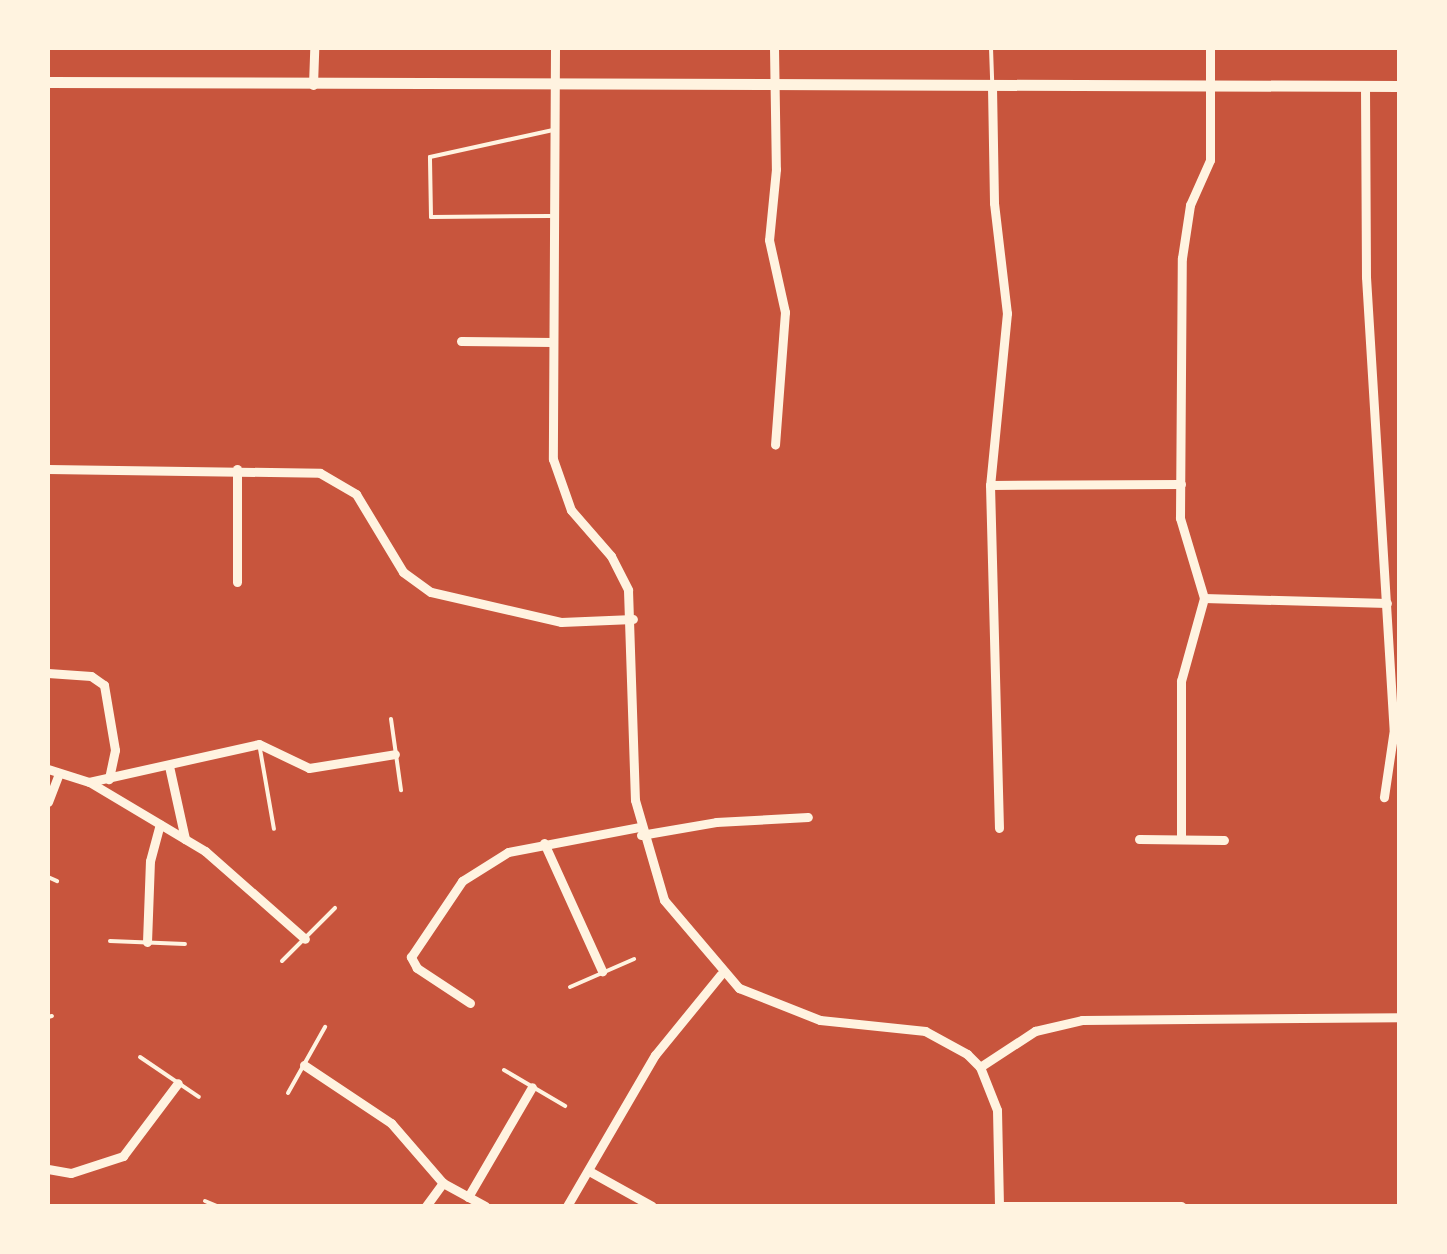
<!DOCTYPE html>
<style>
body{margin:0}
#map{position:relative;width:1447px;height:1254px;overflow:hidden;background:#c8553d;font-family:Lora,serif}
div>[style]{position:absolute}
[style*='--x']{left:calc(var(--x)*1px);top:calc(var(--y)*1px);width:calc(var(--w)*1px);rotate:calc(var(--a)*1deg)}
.service>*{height:4px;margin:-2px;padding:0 2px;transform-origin:2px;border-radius:2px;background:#fff3e0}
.minor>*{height:9px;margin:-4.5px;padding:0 4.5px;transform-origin:4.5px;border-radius:4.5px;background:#fff3e0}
.tertiary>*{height:11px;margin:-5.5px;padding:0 5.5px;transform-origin:5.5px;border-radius:5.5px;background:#fff3e0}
span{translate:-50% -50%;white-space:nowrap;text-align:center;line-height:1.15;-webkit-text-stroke:9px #fff3e0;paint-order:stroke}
.frame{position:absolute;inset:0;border:50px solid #fff3e0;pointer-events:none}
</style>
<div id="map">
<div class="service">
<i style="--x:991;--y:48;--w:34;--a:88"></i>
<i style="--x:550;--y:216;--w:119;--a:179.5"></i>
<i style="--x:431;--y:217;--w:60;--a:-91"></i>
<i style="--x:430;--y:157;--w:126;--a:-12.4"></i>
<i style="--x:391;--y:719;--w:72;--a:82"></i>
<i style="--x:260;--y:749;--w:81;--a:80.1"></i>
<i style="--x:48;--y:877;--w:10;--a:24"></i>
<i style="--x:110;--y:941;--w:75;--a:2.3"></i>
<i style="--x:282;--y:961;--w:75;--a:-45"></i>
<i style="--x:570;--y:987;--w:70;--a:-23.6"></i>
<i style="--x:48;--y:1017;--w:4;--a:-14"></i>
<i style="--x:140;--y:1057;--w:71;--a:34.1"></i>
<i style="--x:504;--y:1070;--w:71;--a:30.5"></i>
<i style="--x:288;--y:1093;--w:76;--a:-60.7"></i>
<i style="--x:205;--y:1201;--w:13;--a:23"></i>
</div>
<div class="minor">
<i style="--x:555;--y:48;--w:411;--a:90.3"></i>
<i style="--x:553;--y:459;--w:54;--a:70.6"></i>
<i style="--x:571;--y:510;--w:61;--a:49"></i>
<i style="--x:611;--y:556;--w:38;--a:63"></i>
<i style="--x:628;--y:590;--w:210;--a:88.1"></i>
<i style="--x:635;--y:800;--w:104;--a:73.8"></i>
<i style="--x:664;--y:900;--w:116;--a:49.6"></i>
<i style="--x:739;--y:988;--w:87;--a:21.6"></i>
<i style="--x:820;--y:1020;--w:106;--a:6"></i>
<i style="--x:925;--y:1031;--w:48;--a:28.7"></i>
<i style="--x:967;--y:1054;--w:18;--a:45"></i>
<i style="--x:980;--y:1067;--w:46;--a:68.4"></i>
<i style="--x:997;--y:1110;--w:96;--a:88.8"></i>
<i style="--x:999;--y:1206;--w:182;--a:0"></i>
<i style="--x:774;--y:48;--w:121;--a:89.1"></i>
<i style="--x:776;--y:169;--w:71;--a:95.6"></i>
<i style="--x:769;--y:240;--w:74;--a:77.5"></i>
<i style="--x:785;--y:312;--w:133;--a:94.3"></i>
<i style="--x:313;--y:85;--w:37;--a:-88"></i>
<i style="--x:992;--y:87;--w:116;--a:89"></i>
<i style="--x:994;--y:203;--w:111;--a:83.3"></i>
<i style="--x:1007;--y:313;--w:173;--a:95.6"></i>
<i style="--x:990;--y:485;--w:343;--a:88.5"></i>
<i style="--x:1365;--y:87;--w:190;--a:89.7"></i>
<i style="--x:1366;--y:277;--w:453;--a:86.5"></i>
<i style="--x:1394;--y:729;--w:69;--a:98.4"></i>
<i style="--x:461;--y:341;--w:91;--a:0.6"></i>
<i style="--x:48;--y:469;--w:272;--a:0.8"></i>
<i style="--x:320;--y:473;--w:42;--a:30.3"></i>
<i style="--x:356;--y:494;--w:91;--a:58.9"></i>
<i style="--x:403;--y:572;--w:34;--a:36"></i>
<i style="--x:431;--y:592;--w:133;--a:13"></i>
<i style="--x:561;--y:622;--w:72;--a:-2.4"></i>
<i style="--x:990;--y:485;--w:191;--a:-0.3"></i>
<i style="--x:237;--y:582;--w:113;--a:-90"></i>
<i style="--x:1204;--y:598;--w:183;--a:1.6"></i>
<i style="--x:48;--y:673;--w:43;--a:4"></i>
<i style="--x:91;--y:676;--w:16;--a:35"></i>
<i style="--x:104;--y:685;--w:66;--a:80.4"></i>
<i style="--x:115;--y:750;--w:30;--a:102"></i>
<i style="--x:169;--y:766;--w:75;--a:77.6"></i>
<i style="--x:48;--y:769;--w:43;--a:17.6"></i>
<i style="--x:89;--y:782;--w:174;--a:-12.6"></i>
<i style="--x:259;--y:744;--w:55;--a:25.6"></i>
<i style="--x:309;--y:768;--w:87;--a:-9.2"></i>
<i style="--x:91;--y:783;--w:133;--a:30.8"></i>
<i style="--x:205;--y:851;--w:133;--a:41.3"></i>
<i style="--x:48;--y:802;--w:30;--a:-69"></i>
<i style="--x:641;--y:835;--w:76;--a:-9.8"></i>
<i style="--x:716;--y:822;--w:92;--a:-3.1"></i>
<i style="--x:1139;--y:839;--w:85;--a:0.7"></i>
<i style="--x:1181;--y:839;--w:158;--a:-90"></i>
<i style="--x:1181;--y:681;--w:86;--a:-74.5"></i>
<i style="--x:1204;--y:598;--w:84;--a:-106.7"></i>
<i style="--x:1180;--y:518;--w:260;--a:-89.6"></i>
<i style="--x:1182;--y:258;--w:54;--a:-81.4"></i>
<i style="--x:1190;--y:205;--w:49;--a:-66"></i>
<i style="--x:1210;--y:160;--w:112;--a:-90"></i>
<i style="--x:544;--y:843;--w:141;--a:65.6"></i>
<i style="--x:147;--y:942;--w:81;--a:-87.9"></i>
<i style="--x:150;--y:861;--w:38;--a:-75"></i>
<i style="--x:470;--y:1003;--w:64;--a:-146.6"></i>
<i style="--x:417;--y:968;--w:13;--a:-119"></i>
<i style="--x:411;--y:957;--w:92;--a:-56.1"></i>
<i style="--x:462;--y:881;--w:54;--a:-32.2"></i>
<i style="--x:508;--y:852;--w:133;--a:-10.8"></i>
<i style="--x:304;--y:1065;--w:105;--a:33.7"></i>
<i style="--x:391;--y:1123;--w:79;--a:49.1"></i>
<i style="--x:443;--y:1183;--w:48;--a:28.7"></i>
<i style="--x:980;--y:1067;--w:66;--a:-33.2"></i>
<i style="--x:1035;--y:1031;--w:48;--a:-13.2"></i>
<i style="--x:1082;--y:1020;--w:318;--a:-0.5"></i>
<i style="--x:48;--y:1169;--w:23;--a:10"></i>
<i style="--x:71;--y:1173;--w:55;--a:-18.1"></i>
<i style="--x:123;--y:1156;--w:91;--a:-53"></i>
<i style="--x:589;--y:1171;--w:72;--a:29.1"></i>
<i style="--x:468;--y:1197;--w:127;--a:-59.8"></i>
<i style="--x:426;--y:1206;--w:29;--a:-54"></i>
<i style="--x:567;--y:1206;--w:175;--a:-59.8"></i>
<i style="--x:655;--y:1055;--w:104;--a:-50.8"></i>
</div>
<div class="tertiary">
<i style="--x:48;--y:82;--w:1352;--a:0.17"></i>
</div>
<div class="frame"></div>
</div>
